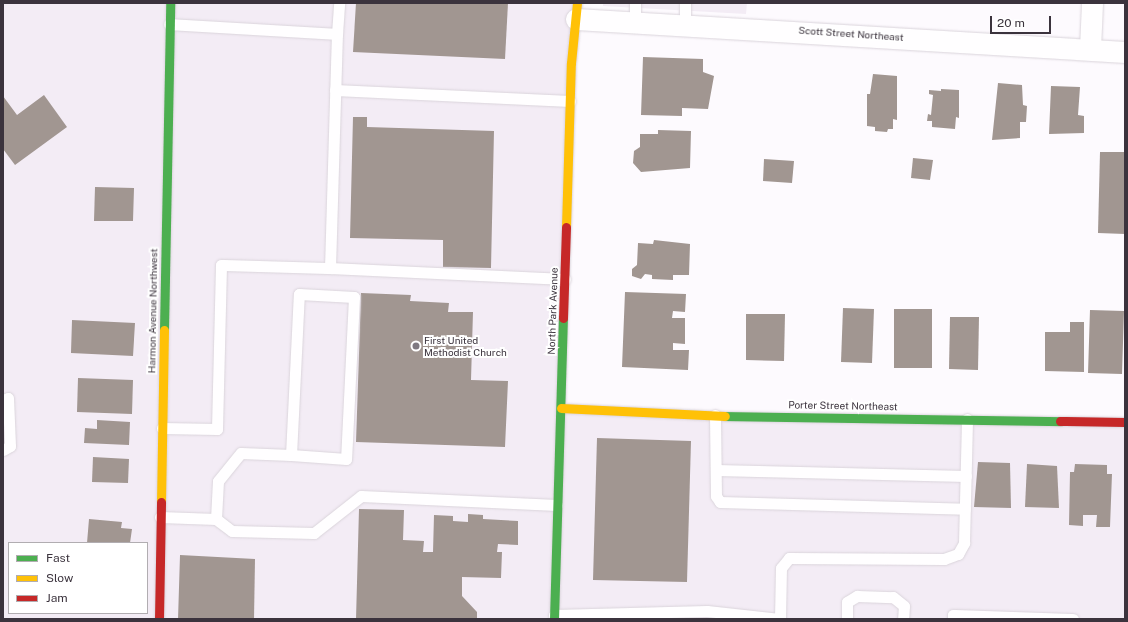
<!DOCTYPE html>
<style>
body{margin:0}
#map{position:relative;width:1128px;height:622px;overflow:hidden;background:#fdfafe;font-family:"Public Sans",sans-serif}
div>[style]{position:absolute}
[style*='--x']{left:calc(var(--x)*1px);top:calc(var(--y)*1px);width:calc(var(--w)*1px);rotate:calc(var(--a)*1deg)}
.built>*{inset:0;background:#f3ecf5}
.building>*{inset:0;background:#a19691}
.roads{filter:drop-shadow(0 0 1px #dad4db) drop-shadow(0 0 1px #dad4db)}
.lane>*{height:11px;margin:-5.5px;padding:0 5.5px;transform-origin:5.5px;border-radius:5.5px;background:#fffeff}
.street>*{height:21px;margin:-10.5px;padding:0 10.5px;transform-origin:10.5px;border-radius:10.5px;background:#fffeff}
.fast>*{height:9px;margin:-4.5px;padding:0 4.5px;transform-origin:4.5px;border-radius:4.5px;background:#4caf50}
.slow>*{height:9px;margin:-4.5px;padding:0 4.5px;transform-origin:4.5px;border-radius:4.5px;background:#ffc107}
.jam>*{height:9px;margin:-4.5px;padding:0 4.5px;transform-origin:4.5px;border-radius:4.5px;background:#c62828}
.dots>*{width:11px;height:11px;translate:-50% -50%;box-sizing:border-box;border:2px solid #fff;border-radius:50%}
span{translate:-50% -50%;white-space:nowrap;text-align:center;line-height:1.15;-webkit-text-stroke:4px #fff;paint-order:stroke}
.street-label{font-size:10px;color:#3b333d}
.poi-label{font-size:10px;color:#3b333d}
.left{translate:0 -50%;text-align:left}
.frame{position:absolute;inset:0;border:4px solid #3b333d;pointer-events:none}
.legend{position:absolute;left:8px;top:542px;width:140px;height:72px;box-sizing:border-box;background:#fff;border:1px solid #b1adb1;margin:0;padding:5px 7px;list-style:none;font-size:12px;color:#3b333d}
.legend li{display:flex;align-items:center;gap:8px;height:20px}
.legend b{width:20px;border:1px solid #b1adb1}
.scale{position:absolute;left:990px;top:16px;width:61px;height:18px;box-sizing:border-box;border:2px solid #3b333d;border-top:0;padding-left:5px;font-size:12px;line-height:14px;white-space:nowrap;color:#3b333d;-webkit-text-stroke:3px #fff;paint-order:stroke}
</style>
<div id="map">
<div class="built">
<i style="clip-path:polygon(evenodd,3px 3px,577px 3px,561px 408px,1125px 422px,1125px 619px,3px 619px,3px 3px,9px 543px,147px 543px,147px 613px,9px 613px,9px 543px)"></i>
<i style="clip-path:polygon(603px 3px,747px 3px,746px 14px,603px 6px)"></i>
</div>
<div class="building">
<i style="clip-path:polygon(356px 3px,508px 3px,505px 59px,353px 52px)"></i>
<i style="clip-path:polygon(643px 57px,703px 59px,703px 72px,714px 76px,708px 109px,682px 108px,682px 116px,641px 115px)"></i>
<i style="clip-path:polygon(873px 74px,897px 76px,897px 120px,893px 119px,893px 129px,888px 129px,887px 132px,875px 131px,875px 127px,867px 126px,867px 94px,870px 94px)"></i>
<i style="clip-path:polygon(998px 83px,1022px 85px,1023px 105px,1027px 106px,1026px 122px,1020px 122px,1020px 138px,992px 140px)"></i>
<i style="clip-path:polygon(1051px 86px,1080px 87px,1078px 115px,1084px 116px,1084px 133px,1049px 134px)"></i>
<i style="clip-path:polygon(941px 89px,959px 90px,959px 118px,956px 117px,955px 129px,932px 127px,932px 121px,927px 121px,928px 114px,931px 115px,933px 95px,929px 94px,929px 90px,941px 91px)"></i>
<i style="clip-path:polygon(44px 95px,67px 127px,15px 165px,3px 149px,3px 96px,17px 115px)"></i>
<i style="clip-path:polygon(353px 117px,367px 117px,367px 127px,494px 131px,491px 268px,443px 267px,443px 240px,350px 238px)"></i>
<i style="clip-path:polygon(658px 130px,691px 131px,690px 168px,641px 172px,633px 163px,634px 151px,640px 147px,640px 134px,658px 134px)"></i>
<i style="clip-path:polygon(1100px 152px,1125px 152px,1125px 234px,1098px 233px)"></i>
<i style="clip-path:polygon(913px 158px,933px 160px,930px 180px,911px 178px)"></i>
<i style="clip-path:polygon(764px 159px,794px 161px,792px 183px,763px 181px)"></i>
<i style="clip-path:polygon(95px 187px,134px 188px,133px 221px,94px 221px)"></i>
<i style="clip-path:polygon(654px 240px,690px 244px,689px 275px,673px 275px,673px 280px,652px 279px,652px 275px,645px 274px,641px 279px,632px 276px,632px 269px,637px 265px,638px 243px,653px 244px)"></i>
<i style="clip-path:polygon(625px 292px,686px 294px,685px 312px,673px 311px,672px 318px,685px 318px,685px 344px,673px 343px,673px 350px,689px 350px,688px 370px,622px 367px)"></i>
<i style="clip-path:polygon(361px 293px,411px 295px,410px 301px,449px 303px,448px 312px,473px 312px,471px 380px,508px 381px,505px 447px,356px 442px)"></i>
<i style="clip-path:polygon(843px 308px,874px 309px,872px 363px,841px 362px)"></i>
<i style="clip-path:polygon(894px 309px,932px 309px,932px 368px,894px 368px)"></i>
<i style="clip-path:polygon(1090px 310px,1124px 311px,1122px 374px,1088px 373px)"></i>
<i style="clip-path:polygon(746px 314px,785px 314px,784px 361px,746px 360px)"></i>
<i style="clip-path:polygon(950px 317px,979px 317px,978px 370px,949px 369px)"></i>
<i style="clip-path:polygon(72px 320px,135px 323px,133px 356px,71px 353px)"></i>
<i style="clip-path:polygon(1070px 322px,1084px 322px,1084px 372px,1045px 371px,1045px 332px,1070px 332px)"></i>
<i style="clip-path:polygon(78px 378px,133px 380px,132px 414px,77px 412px)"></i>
<i style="clip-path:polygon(97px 420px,130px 422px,129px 445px,84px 443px,85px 428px,97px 429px)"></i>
<i style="clip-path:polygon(597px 438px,691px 441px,687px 582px,593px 580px)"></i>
<i style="clip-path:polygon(93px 457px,129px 459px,128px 483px,92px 482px)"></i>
<i style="clip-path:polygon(978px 462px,1010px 463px,1011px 508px,974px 507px)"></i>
<i style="clip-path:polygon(1027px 464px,1057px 466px,1059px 508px,1025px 507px)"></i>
<i style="clip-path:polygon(1075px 464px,1107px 465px,1107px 474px,1112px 474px,1110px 527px,1096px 527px,1097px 515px,1083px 515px,1083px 526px,1069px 525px,1070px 472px,1074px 472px)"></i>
<i style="clip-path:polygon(359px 509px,404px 510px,403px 540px,424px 541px,423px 552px,433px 552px,434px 515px,453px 516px,453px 521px,468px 522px,468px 514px,483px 515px,483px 519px,518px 521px,518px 545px,498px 544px,497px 552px,502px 552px,501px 578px,462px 577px,462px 596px,477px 612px,477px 619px,356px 619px)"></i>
<i style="clip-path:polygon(89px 519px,122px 522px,121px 528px,132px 529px,130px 543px,87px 543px)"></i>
<i style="clip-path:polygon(180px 555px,255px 559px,254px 619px,178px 619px)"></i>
</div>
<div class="roads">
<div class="lane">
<i style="--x:635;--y:22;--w:19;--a:-90"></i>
<i style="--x:685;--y:25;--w:22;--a:-90"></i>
<i style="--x:337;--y:34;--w:31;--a:-86"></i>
<i style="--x:335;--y:90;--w:235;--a:2.7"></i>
<i style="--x:330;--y:268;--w:235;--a:2.7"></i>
<i style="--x:3;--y:400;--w:5;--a:-22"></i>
<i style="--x:8;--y:398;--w:48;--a:87.6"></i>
<i style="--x:10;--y:446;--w:8;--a:150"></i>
<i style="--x:715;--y:415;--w:81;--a:89.3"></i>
<i style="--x:716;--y:496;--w:7;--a:56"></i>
<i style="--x:720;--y:502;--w:245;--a:1.6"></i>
<i style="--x:162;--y:428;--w:55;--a:1"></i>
<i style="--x:217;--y:429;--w:164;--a:-88.6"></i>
<i style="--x:221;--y:265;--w:109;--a:1.6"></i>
<i style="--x:330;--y:268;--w:234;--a:-88.3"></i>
<i style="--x:337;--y:34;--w:168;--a:-176.6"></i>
<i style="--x:716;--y:470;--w:250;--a:1.4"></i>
<i style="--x:160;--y:517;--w:56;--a:2"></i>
<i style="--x:216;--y:519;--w:20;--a:37"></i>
<i style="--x:232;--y:531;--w:82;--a:1.4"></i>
<i style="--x:314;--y:533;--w:60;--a:-38.2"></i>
<i style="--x:361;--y:496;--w:196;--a:2.6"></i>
<i style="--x:216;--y:519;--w:38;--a:-87"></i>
<i style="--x:218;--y:481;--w:36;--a:-51"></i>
<i style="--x:241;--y:453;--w:50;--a:2.3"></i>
<i style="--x:291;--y:455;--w:161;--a:-87.2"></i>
<i style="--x:299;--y:294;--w:55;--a:3.1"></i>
<i style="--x:354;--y:297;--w:162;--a:92.8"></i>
<i style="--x:346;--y:459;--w:55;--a:-175.8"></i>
<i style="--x:554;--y:615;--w:153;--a:-1.5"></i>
<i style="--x:707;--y:611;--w:73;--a:6.3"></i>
<i style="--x:780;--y:619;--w:51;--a:-88.9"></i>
<i style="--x:781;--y:568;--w:13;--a:-51"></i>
<i style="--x:789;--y:558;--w:155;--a:0.4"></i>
<i style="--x:944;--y:559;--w:15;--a:-20"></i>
<i style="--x:958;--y:554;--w:13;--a:-61"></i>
<i style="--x:964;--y:543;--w:124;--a:-88.6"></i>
<i style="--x:847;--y:619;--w:17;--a:-90"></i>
<i style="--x:847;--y:602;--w:12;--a:-31"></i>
<i style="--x:857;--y:596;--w:36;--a:2"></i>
<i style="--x:893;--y:597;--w:14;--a:39"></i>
<i style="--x:904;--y:606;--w:13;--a:94"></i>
<i style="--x:953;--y:619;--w:4;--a:-90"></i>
<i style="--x:953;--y:615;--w:120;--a:1.9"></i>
</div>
<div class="street">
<i style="--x:576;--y:19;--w:550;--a:3.44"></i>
<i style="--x:1090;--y:49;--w:46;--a:-87.5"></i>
</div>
<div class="fast">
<i style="--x:164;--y:330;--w:327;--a:-88.9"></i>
<i style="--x:725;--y:416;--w:335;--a:0.9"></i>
<i style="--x:554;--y:619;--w:301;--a:-88.3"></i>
</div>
<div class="slow">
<i style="--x:566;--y:227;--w:164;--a:-88.3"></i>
<i style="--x:571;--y:63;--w:60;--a:-84.3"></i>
<i style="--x:561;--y:408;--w:164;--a:2.8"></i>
<i style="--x:161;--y:502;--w:172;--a:-89"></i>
</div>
<div class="jam">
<i style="--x:563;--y:318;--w:91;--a:-88.1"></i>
<i style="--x:1060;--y:421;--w:65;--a:0.9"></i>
<i style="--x:159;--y:619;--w:117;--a:-89"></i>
</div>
</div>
<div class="dots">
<i style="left:416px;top:346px;background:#7f7981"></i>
</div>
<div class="street-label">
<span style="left:851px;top:34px;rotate:4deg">Scott Street Northeast</span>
<span style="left:153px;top:311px;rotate:-89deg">Harmon Avenue Northwest</span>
<span style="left:553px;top:311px;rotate:-88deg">North Park Avenue</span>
<span style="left:843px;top:406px;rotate:1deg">Porter Street Northeast</span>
</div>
<div class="poi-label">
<span class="left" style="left:424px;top:346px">First United<br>Methodist Church</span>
</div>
<div class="frame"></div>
<ul class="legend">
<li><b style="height:5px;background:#4caf50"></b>Fast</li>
<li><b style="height:5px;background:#ffc107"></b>Slow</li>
<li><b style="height:5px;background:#c62828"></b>Jam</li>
</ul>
<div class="scale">20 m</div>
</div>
